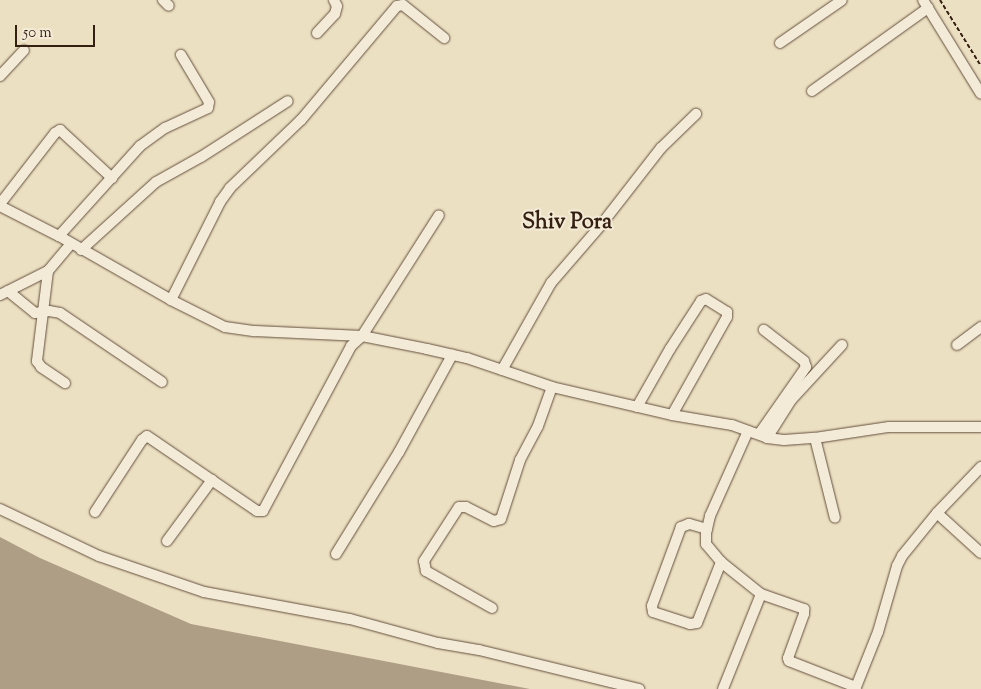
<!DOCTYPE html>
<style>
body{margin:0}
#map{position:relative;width:981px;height:689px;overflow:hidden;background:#ece0c2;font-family:"Sorts Mill Goudy",serif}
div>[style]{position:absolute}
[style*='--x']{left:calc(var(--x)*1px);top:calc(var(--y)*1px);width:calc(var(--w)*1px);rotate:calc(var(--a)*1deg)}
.water>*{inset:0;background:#ae9e86}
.path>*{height:2px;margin-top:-1px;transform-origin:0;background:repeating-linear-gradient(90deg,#351f11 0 4px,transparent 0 6.5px)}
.roads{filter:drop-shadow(0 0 1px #634f3d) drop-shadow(0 0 1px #634f3d)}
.minor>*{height:10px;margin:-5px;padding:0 5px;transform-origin:5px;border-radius:5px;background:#f3ebd7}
span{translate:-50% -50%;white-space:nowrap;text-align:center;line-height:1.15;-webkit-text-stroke:4px #f3ebd7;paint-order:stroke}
.district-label{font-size:22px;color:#351f11;font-weight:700}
.scale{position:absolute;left:15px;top:25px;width:80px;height:22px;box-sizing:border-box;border:2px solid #351f11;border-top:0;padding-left:6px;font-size:15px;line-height:18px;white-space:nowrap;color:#351f11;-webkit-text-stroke:4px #f3ebd7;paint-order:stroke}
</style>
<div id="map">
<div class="water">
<i style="clip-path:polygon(0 537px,40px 558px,191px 624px,530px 689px,0 689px)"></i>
</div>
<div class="path">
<i style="--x:940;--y:0;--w:78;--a:58.2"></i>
</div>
<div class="roads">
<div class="minor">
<i style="--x:163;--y:0;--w:8;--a:45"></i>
<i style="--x:923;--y:0;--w:110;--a:58.3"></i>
<i style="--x:317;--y:33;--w:26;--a:-47"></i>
<i style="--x:335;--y:14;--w:8;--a:-76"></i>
<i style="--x:337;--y:6;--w:7;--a:-117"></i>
<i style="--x:780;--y:43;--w:75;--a:-34.7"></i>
<i style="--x:0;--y:76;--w:35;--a:-47"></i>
<i style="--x:812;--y:91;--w:143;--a:-35.6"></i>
<i style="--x:0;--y:204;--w:90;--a:-52.2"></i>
<i style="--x:55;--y:133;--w:6;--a:-31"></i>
<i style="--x:60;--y:130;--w:71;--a:42.7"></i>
<i style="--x:0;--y:206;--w:66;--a:27"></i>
<i style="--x:59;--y:236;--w:129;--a:29.7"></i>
<i style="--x:171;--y:300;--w:60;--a:26.6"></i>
<i style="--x:225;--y:327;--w:30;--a:8"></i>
<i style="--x:255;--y:331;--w:107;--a:2.7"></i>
<i style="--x:362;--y:336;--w:66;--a:11.3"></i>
<i style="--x:427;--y:349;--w:41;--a:12.7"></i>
<i style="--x:467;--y:358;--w:90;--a:18.8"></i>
<i style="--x:552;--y:387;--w:123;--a:13.1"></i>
<i style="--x:672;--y:415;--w:61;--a:9.5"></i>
<i style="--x:732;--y:425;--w:37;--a:20"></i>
<i style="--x:767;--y:438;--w:17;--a:7"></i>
<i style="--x:784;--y:440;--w:31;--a:-4"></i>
<i style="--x:815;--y:438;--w:75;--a:-8.5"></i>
<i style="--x:889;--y:427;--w:92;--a:0"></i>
<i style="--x:59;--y:236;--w:121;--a:-48"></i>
<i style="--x:140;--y:146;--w:31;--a:-36"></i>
<i style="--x:165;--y:128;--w:47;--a:-24.9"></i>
<i style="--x:208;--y:108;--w:6;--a:-81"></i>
<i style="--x:209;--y:102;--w:55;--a:-120.8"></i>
<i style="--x:81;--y:250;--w:101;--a:-42.2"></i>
<i style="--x:156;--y:182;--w:51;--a:-29.1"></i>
<i style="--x:201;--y:157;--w:103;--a:-32.8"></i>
<i style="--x:48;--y:271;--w:91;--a:97"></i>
<i style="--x:37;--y:361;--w:7;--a:56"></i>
<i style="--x:41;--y:367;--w:29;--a:34"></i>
<i style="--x:8;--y:291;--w:35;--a:39"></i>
<i style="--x:35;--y:313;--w:14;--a:-8"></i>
<i style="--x:49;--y:311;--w:11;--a:10"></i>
<i style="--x:60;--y:313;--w:123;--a:34.1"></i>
<i style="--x:0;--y:295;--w:54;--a:-26.6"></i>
<i style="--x:48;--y:271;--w:35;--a:-50"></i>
<i style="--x:171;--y:300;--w:110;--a:-63.4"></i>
<i style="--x:220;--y:202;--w:17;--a:-54"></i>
<i style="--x:230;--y:188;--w:98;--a:-43.8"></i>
<i style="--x:301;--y:120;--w:149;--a:-49.9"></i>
<i style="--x:397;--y:6;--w:6;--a:-9"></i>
<i style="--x:403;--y:5;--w:53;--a:38.8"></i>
<i style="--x:957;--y:345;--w:30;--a:-37"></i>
<i style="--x:502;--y:370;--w:100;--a:-60.6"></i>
<i style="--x:551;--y:283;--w:77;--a:-49.2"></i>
<i style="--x:601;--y:225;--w:98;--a:-52.1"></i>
<i style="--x:661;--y:148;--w:49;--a:-44.2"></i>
<i style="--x:637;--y:407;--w:67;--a:-60.4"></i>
<i style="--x:670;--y:349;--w:57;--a:-57.1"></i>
<i style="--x:701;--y:301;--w:5;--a:-22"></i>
<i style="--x:706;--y:299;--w:25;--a:32"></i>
<i style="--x:727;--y:312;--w:5;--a:90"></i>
<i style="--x:727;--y:317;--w:112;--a:119.3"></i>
<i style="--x:748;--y:431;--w:93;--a:114.1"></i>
<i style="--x:710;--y:516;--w:18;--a:103"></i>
<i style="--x:706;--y:534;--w:10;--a:90"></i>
<i style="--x:706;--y:544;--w:23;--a:50"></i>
<i style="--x:721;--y:562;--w:51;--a:38.7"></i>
<i style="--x:761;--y:594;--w:46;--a:19.2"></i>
<i style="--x:804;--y:609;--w:5;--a:90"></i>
<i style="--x:804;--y:614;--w:47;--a:110"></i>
<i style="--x:788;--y:658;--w:3;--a:72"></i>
<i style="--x:789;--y:661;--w:72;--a:21.2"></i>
<i style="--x:856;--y:687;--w:59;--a:-68.2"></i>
<i style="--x:878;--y:632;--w:69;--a:-73.9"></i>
<i style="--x:897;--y:566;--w:11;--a:-63"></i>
<i style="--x:902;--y:556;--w:55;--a:-50.9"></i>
<i style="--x:937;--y:513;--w:64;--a:-46.3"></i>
<i style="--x:759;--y:434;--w:82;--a:-55"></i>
<i style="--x:806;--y:367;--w:6;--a:-108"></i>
<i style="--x:804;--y:361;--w:51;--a:-142.2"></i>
<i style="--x:767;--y:438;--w:45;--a:-57.7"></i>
<i style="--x:791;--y:400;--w:75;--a:-47.2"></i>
<i style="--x:815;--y:438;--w:82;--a:76"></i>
<i style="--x:0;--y:509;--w:110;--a:25.4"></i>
<i style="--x:99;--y:556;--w:111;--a:18.9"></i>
<i style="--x:204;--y:592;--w:148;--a:10.5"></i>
<i style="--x:350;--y:619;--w:91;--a:15.3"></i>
<i style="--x:438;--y:643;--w:42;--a:9.7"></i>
<i style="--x:479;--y:650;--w:165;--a:13.7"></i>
<i style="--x:95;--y:512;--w:86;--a:-56.9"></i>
<i style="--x:142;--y:440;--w:6;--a:-39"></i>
<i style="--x:147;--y:436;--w:133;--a:34.3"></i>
<i style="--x:257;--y:511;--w:6;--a:0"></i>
<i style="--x:263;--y:511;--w:187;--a:-61.9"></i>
<i style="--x:351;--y:346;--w:15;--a:-42"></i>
<i style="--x:362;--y:336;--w:143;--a:-57.5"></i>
<i style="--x:937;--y:513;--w:59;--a:42.3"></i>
<i style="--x:707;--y:529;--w:19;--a:-164"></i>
<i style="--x:689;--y:524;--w:9;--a:159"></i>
<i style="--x:681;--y:527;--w:84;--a:110.2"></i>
<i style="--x:652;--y:606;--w:6;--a:81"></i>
<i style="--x:653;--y:612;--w:39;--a:18"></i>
<i style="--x:690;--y:624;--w:7;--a:-8"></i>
<i style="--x:697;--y:623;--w:66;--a:-68.5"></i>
<i style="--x:167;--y:541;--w:76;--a:-53.6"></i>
<i style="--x:336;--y:554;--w:120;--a:-58.3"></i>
<i style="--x:399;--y:452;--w:111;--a:-61.3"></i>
<i style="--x:492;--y:608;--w:76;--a:-150.7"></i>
<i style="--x:426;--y:571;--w:10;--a:-101"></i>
<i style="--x:424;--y:561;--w:64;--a:-57.1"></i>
<i style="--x:459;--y:507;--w:7;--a:0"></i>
<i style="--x:466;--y:507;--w:31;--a:27"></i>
<i style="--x:494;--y:521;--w:7;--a:-16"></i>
<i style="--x:501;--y:519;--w:62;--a:-72.1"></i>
<i style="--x:520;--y:460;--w:38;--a:-62"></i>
<i style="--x:538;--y:426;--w:41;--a:-70.3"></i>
<i style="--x:723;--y:689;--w:102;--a:-68.2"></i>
</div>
</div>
<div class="district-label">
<span style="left:567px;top:224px">Shiv Pora</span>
</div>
<div class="scale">50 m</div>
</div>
